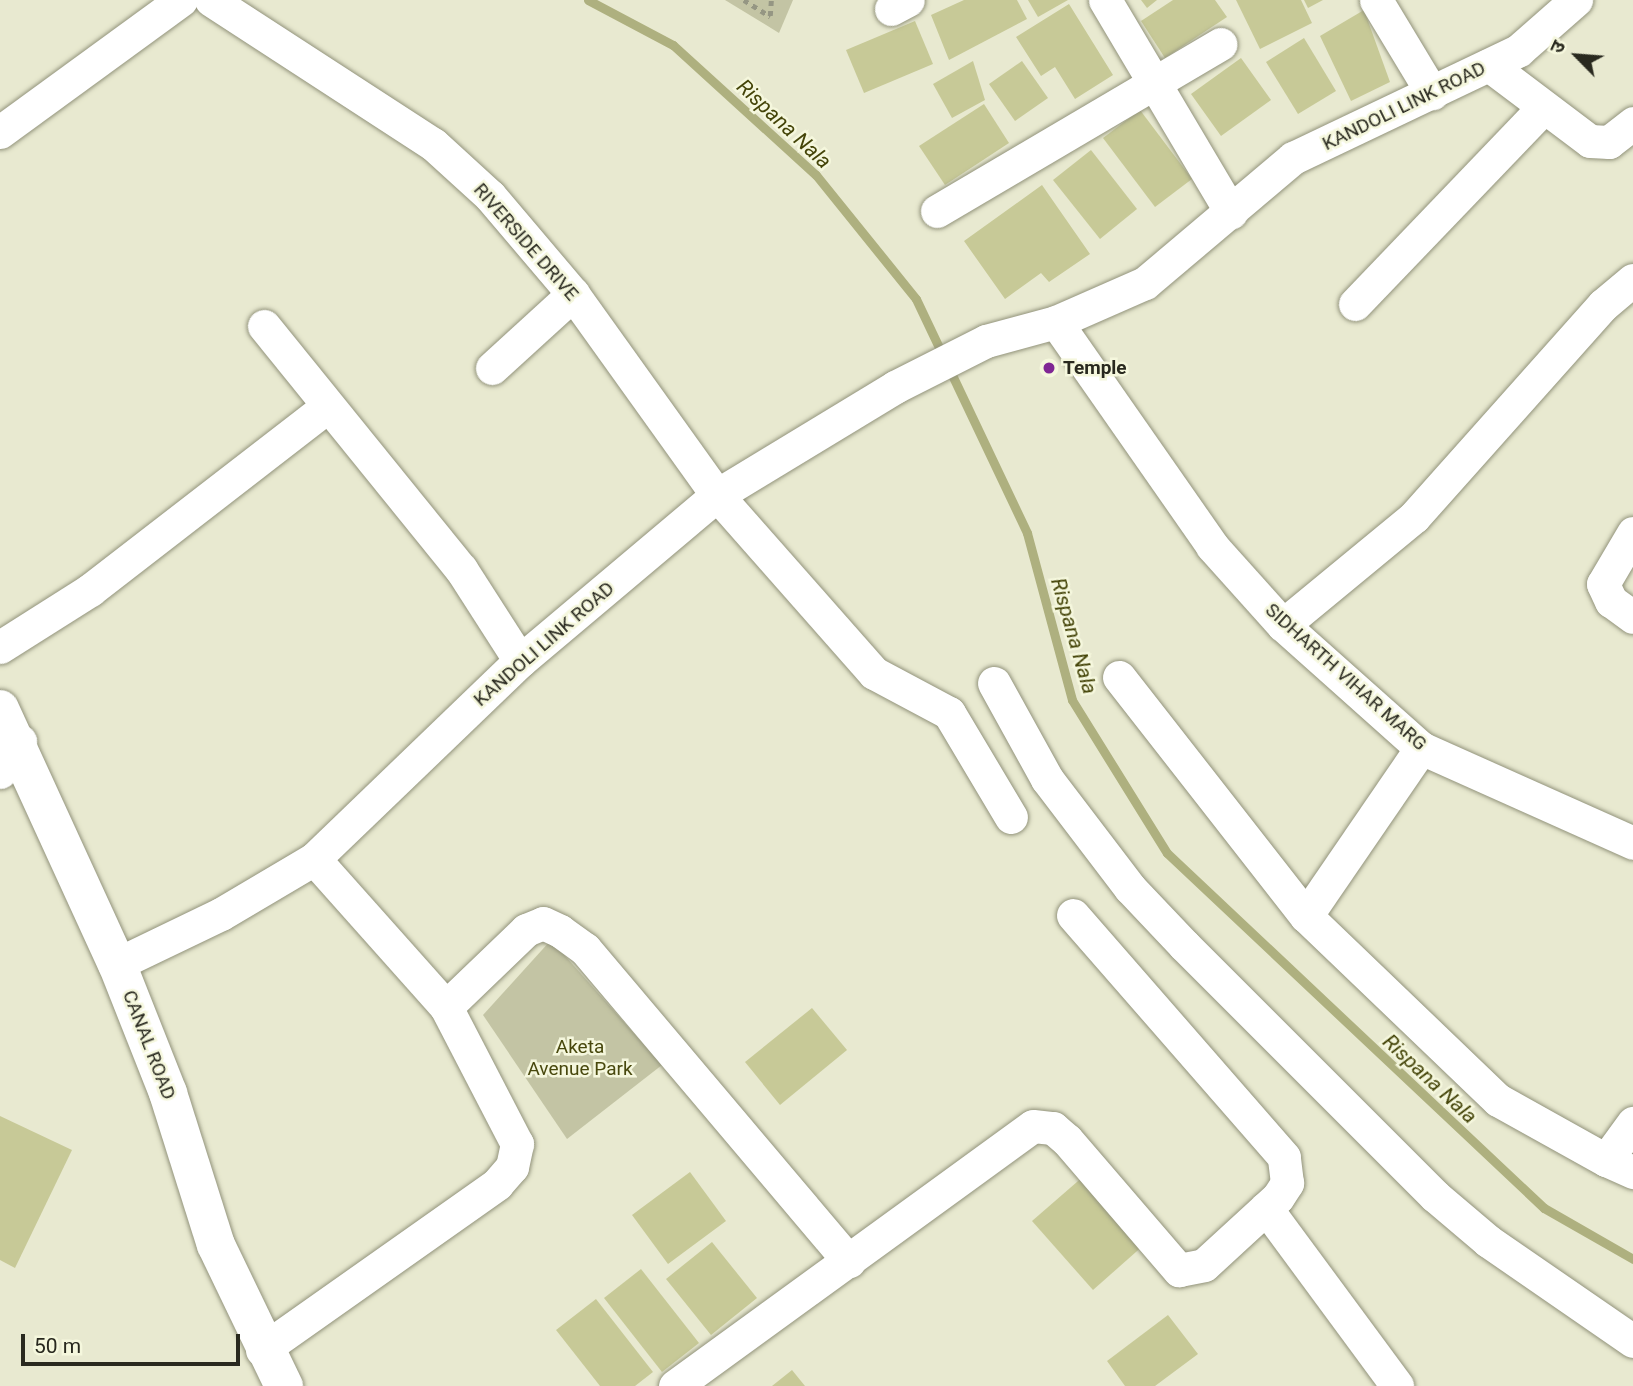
<!DOCTYPE html>
<meta charset="utf-8">
<style>
body{margin:0}
#map{position:relative;width:1633px;height:1386px;overflow:hidden;background:#e8e9d0;font-family:Roboto,"Noto Sans Devanagari",sans-serif}
div>[style]{position:absolute}
[style*='--x']{left:calc(var(--x)*1px);top:calc(var(--y)*1px);width:calc(var(--w)*1px);rotate:calc(var(--a)*1deg)}
.green>*{inset:0;background:#c3c4a4}
.stream>*{height:9px;margin:-4.5px;padding:0 4.5px;transform-origin:4.5px;border-radius:4.5px;background:#aeb07f}
.building>*{inset:0;background:#c7c997}
.path>*{height:4.5px;margin-top:-2.25px;transform-origin:0;background:repeating-linear-gradient(90deg,#959683 0 5px,transparent 0 10px)}
.roads{filter:drop-shadow(0 0 2px #92937b) drop-shadow(0 0 2px #92937b)}
.street>*{height:33px;margin:-16.5px;padding:0 16.5px;transform-origin:16.5px;border-radius:16.5px;background:#fff}
.secondary>*{height:38px;margin:-19px;padding:0 19px;transform-origin:19px;border-radius:19px;background:#fff}
.dots>*{width:19px;height:19px;translate:-50% -50%;box-sizing:border-box;border:4px solid #f5f7dd;border-radius:50%}
span{translate:-50% -50%;white-space:nowrap;text-align:center;line-height:1.15;-webkit-text-stroke:5px #f5f7dd;paint-order:stroke}
.street-label{font-size:19px;color:#29291f}
.poi-label{font-size:19px;color:#29291f;font-weight:700}
.left{translate:0 -50%;text-align:left}
.park-label{font-size:19px;color:#48480d}
.water-label{font-size:21px;color:#444408;font-style:italic}
.north{position:absolute;left:1542px;top:21px;width:70px;height:70px;-webkit-text-stroke:5px #f5f7dd;paint-order:stroke;rotate:295deg;font-size:19px;font-weight:700;line-height:28px;text-align:center;color:#29291f}
.north::after{content:'';display:block;margin:auto;width:24px;height:32px;background:#29291f;clip-path:polygon(50% 0,100% 100%,50% 72%,0 100%)}
.scale{position:absolute;left:21px;top:1334px;width:219px;height:32px;box-sizing:border-box;border:4px solid #29291f;border-top:0;padding-left:9px;font-size:21px;line-height:24px;white-space:nowrap;color:#29291f;-webkit-text-stroke:5px #f5f7dd;paint-order:stroke}
</style>
<div id="map">
<div class="green">
<i style="clip-path:polygon(725px 0,793px 0,779px 33px)"></i>
<i style="clip-path:polygon(551px 940px,662px 1065px,567px 1139px,483px 1015px)"></i>
</div>
<div class="stream">
<i style="--x:588;--y:0;--w:96;--a:27.9"></i>
<i style="--x:673;--y:45;--w:193;--a:42.3"></i>
<i style="--x:816;--y:175;--w:159;--a:51.1"></i>
<i style="--x:916;--y:299;--w:259;--a:64.6"></i>
<i style="--x:1027;--y:533;--w:173;--a:74.9"></i>
<i style="--x:1072;--y:700;--w:180;--a:58.2"></i>
<i style="--x:1167;--y:853;--w:518;--a:43.28"></i>
<i style="--x:1544;--y:1208;--w:103;--a:29.8"></i>
</div>
<div class="building">
<i style="clip-path:polygon(964px 0,1017px 0,1027px 19px,949px 60px,931px 15px)"></i>
<i style="clip-path:polygon(1028px 0,1068px 0,1038px 17px)"></i>
<i style="clip-path:polygon(1141px 0,1157px 0,1147px 8px)"></i>
<i style="clip-path:polygon(1173px 0,1215px 0,1227px 17px,1165px 58px,1141px 21px)"></i>
<i style="clip-path:polygon(1236px 0,1301px 0,1312px 23px,1260px 49px)"></i>
<i style="clip-path:polygon(1304px 0,1323px 0,1308px 8px)"></i>
<i style="clip-path:polygon(1069px 4px,1113px 75px,1075px 99px,1055px 67px,1041px 76px,1016px 37px)"></i>
<i style="clip-path:polygon(1364px 10px,1390px 82px,1351px 101px,1320px 36px)"></i>
<i style="clip-path:polygon(915px 21px,933px 64px,864px 93px,846px 50px)"></i>
<i style="clip-path:polygon(1304px 38px,1336px 91px,1298px 114px,1266px 62px)"></i>
<i style="clip-path:polygon(1241px 58px,1271px 100px,1221px 136px,1191px 94px)"></i>
<i style="clip-path:polygon(973px 61px,985px 100px,952px 118px,933px 84px)"></i>
<i style="clip-path:polygon(1022px 61px,1048px 98px,1015px 121px,989px 84px)"></i>
<i style="clip-path:polygon(984px 104px,1009px 143px,945px 185px,919px 146px)"></i>
<i style="clip-path:polygon(1140px 110px,1192px 179px,1155px 207px,1103px 138px)"></i>
<i style="clip-path:polygon(1091px 150px,1137px 209px,1100px 239px,1053px 180px)"></i>
<i style="clip-path:polygon(1042px 185px,1090px 254px,1049px 282px,1041px 273px,1005px 299px,964px 241px)"></i>
<i style="clip-path:polygon(812px 1008px,847px 1050px,780px 1105px,745px 1062px)"></i>
<i style="clip-path:polygon(0 1116px,72px 1150px,15px 1268px,0 1260px)"></i>
<i style="clip-path:polygon(690px 1172px,726px 1221px,668px 1264px,632px 1215px)"></i>
<i style="clip-path:polygon(1085px 1175px,1145px 1244px,1093px 1290px,1032px 1221px)"></i>
<i style="clip-path:polygon(712px 1242px,757px 1298px,711px 1335px,666px 1279px)"></i>
<i style="clip-path:polygon(641px 1269px,699px 1343px,662px 1372px,604px 1298px)"></i>
<i style="clip-path:polygon(596px 1299px,653px 1372px,635px 1386px,600px 1386px,556px 1330px)"></i>
<i style="clip-path:polygon(1168px 1315px,1198px 1354px,1155px 1386px,1125px 1386px,1107px 1361px)"></i>
<i style="clip-path:polygon(792px 1370px,805px 1386px,772px 1386px)"></i>
</div>
<div class="path">
<i style="--x:744;--y:0;--w:31;--a:32"></i>
<i style="--x:770;--y:16;--w:16;--a:-86"></i>
</div>
<div class="roads">
<div class="street">
<i style="--x:211;--y:0;--w:265;--a:33"></i>
<i style="--x:433;--y:144;--w:77;--a:42.4"></i>
<i style="--x:490;--y:196;--w:128;--a:49.7"></i>
<i style="--x:573;--y:294;--w:247;--a:54.4"></i>
<i style="--x:717;--y:495;--w:237;--a:48.6"></i>
<i style="--x:874;--y:673;--w:85;--a:28.1"></i>
<i style="--x:949;--y:713;--w:121;--a:59.2"></i>
<i style="--x:1105;--y:0;--w:247;--a:59.3"></i>
<i style="--x:1376;--y:0;--w:109;--a:58.9"></i>
<i style="--x:891;--y:9;--w:19;--a:-28"></i>
<i style="--x:1489;--y:65;--w:126;--a:37"></i>
<i style="--x:1590;--y:141;--w:19;--a:3"></i>
<i style="--x:1609;--y:142;--w:31;--a:-38"></i>
<i style="--x:0;--y:132;--w:224;--a:-36.1"></i>
<i style="--x:937;--y:211;--w:329;--a:-30.5"></i>
<i style="--x:1355;--y:304;--w:272;--a:-46.2"></i>
<i style="--x:1056;--y:322;--w:273;--a:55.1"></i>
<i style="--x:1212;--y:546;--w:106;--a:48.1"></i>
<i style="--x:1283;--y:625;--w:185;--a:41.7"></i>
<i style="--x:1421;--y:748;--w:232;--a:24.1"></i>
<i style="--x:264;--y:326;--w:313;--a:51"></i>
<i style="--x:461;--y:569;--w:109;--a:57.3"></i>
<i style="--x:492;--y:368;--w:110;--a:-42.4"></i>
<i style="--x:1633;--y:533;--w:59;--a:120.5"></i>
<i style="--x:1603;--y:584;--w:19;--a:65"></i>
<i style="--x:1611;--y:601;--w:27;--a:36"></i>
<i style="--x:1283;--y:625;--w:170;--a:-39.5"></i>
<i style="--x:1414;--y:517;--w:284;--a:-48.3"></i>
<i style="--x:1603;--y:305;--w:39;--a:-40"></i>
<i style="--x:0;--y:647;--w:107;--a:-32.3"></i>
<i style="--x:90;--y:590;--w:299;--a:-37.7"></i>
<i style="--x:1119;--y:677;--w:303;--a:52"></i>
<i style="--x:1306;--y:916;--w:266;--a:43.8"></i>
<i style="--x:1498;--y:1100;--w:124;--a:29.1"></i>
<i style="--x:1606;--y:1160;--w:46;--a:-53.9"></i>
<i style="--x:994;--y:683;--w:110;--a:61.1"></i>
<i style="--x:1047;--y:779;--w:137;--a:52.7"></i>
<i style="--x:1130;--y:888;--w:79;--a:46.5"></i>
<i style="--x:1184;--y:945;--w:355;--a:45"></i>
<i style="--x:1435;--y:1196;--w:70;--a:40.3"></i>
<i style="--x:1488;--y:1241;--w:176;--a:34.6"></i>
<i style="--x:0;--y:772;--w:37;--a:-57"></i>
<i style="--x:1306;--y:916;--w:204;--a:-55.6"></i>
<i style="--x:117;--y:964;--w:115;--a:-25.7"></i>
<i style="--x:221;--y:914;--w:108;--a:-30.6"></i>
<i style="--x:314;--y:859;--w:286;--a:-43.9"></i>
<i style="--x:520;--y:661;--w:258;--a:-40.1"></i>
<i style="--x:717;--y:495;--w:208;--a:-31.2"></i>
<i style="--x:895;--y:387;--w:102;--a:-26.8"></i>
<i style="--x:986;--y:341;--w:73;--a:-15.2"></i>
<i style="--x:1056;--y:322;--w:97;--a:-23.7"></i>
<i style="--x:1145;--y:283;--w:194;--a:-40.2"></i>
<i style="--x:1293;--y:158;--w:250;--a:-25.5"></i>
<i style="--x:1519;--y:50;--w:76;--a:-41.3"></i>
<i style="--x:446;--y:1007;--w:111;--a:-43.9"></i>
<i style="--x:526;--y:930;--w:18;--a:-22"></i>
<i style="--x:543;--y:923;--w:19;--a:25"></i>
<i style="--x:560;--y:931;--w:31;--a:36"></i>
<i style="--x:585;--y:949;--w:409;--a:49.8"></i>
<i style="--x:1606;--y:1160;--w:30;--a:24"></i>
<i style="--x:1266;--y:1208;--w:221;--a:53.6"></i>
<i style="--x:262;--y:1350;--w:288;--a:-35.2"></i>
<i style="--x:497;--y:1184;--w:23;--a:-49"></i>
<i style="--x:512;--y:1167;--w:24;--a:-78"></i>
<i style="--x:517;--y:1144;--w:154;--a:-117.4"></i>
<i style="--x:446;--y:1007;--w:198;--a:-131.7"></i>
<i style="--x:675;--y:1386;--w:442;--a:-36"></i>
<i style="--x:1033;--y:1126;--w:20;--a:6"></i>
<i style="--x:1053;--y:1128;--w:18;--a:41"></i>
<i style="--x:1067;--y:1140;--w:172;--a:49.3"></i>
<i style="--x:1179;--y:1270;--w:25;--a:-11"></i>
<i style="--x:1204;--y:1265;--w:100;--a:-42.6"></i>
<i style="--x:1278;--y:1197;--w:17;--a:-57"></i>
<i style="--x:1287;--y:1183;--w:26;--a:-97"></i>
<i style="--x:1284;--y:1157;--w:321;--a:-131.1"></i>
</div>
<div class="secondary">
<i style="--x:0;--y:709;--w:281;--a:65.4"></i>
<i style="--x:117;--y:964;--w:139;--a:68.4"></i>
<i style="--x:168;--y:1093;--w:159;--a:72.5"></i>
<i style="--x:216;--y:1245;--w:157;--a:64.3"></i>
</div>
</div>
<div class="dots">
<i style="left:1049px;top:368px;background:#802794"></i>
</div>
<div class="street-label">
<span style="left:1404px;top:106px;rotate:-26deg">KANDOLI LINK ROAD</span>
<span style="left:526px;top:242px;rotate:49deg">RIVERSIDE DRIVE</span>
<span style="left:544px;top:644px;rotate:-41deg">KANDOLI LINK ROAD</span>
<span style="left:1346px;top:677px;rotate:42deg">SIDHARTH VIHAR MARG</span>
<span style="left:149px;top:1045px;rotate:69deg">CANAL ROAD</span>
</div>
<div class="poi-label">
<span class="left" style="left:1063px;top:368px">Temple</span>
</div>
<div class="park-label">
<span style="left:580px;top:1058px">Aketa<br>Avenue Park</span>
</div>
<div class="water-label">
<span style="left:784px;top:124px;rotate:43deg">Rispana Nala</span>
<span style="left:1074px;top:636px;rotate:74deg">Rispana Nala</span>
<span style="left:1430px;top:1079px;rotate:43deg">Rispana Nala</span>
</div>
<div class="north">उ</div>
<div class="scale">50 m</div>
</div>
